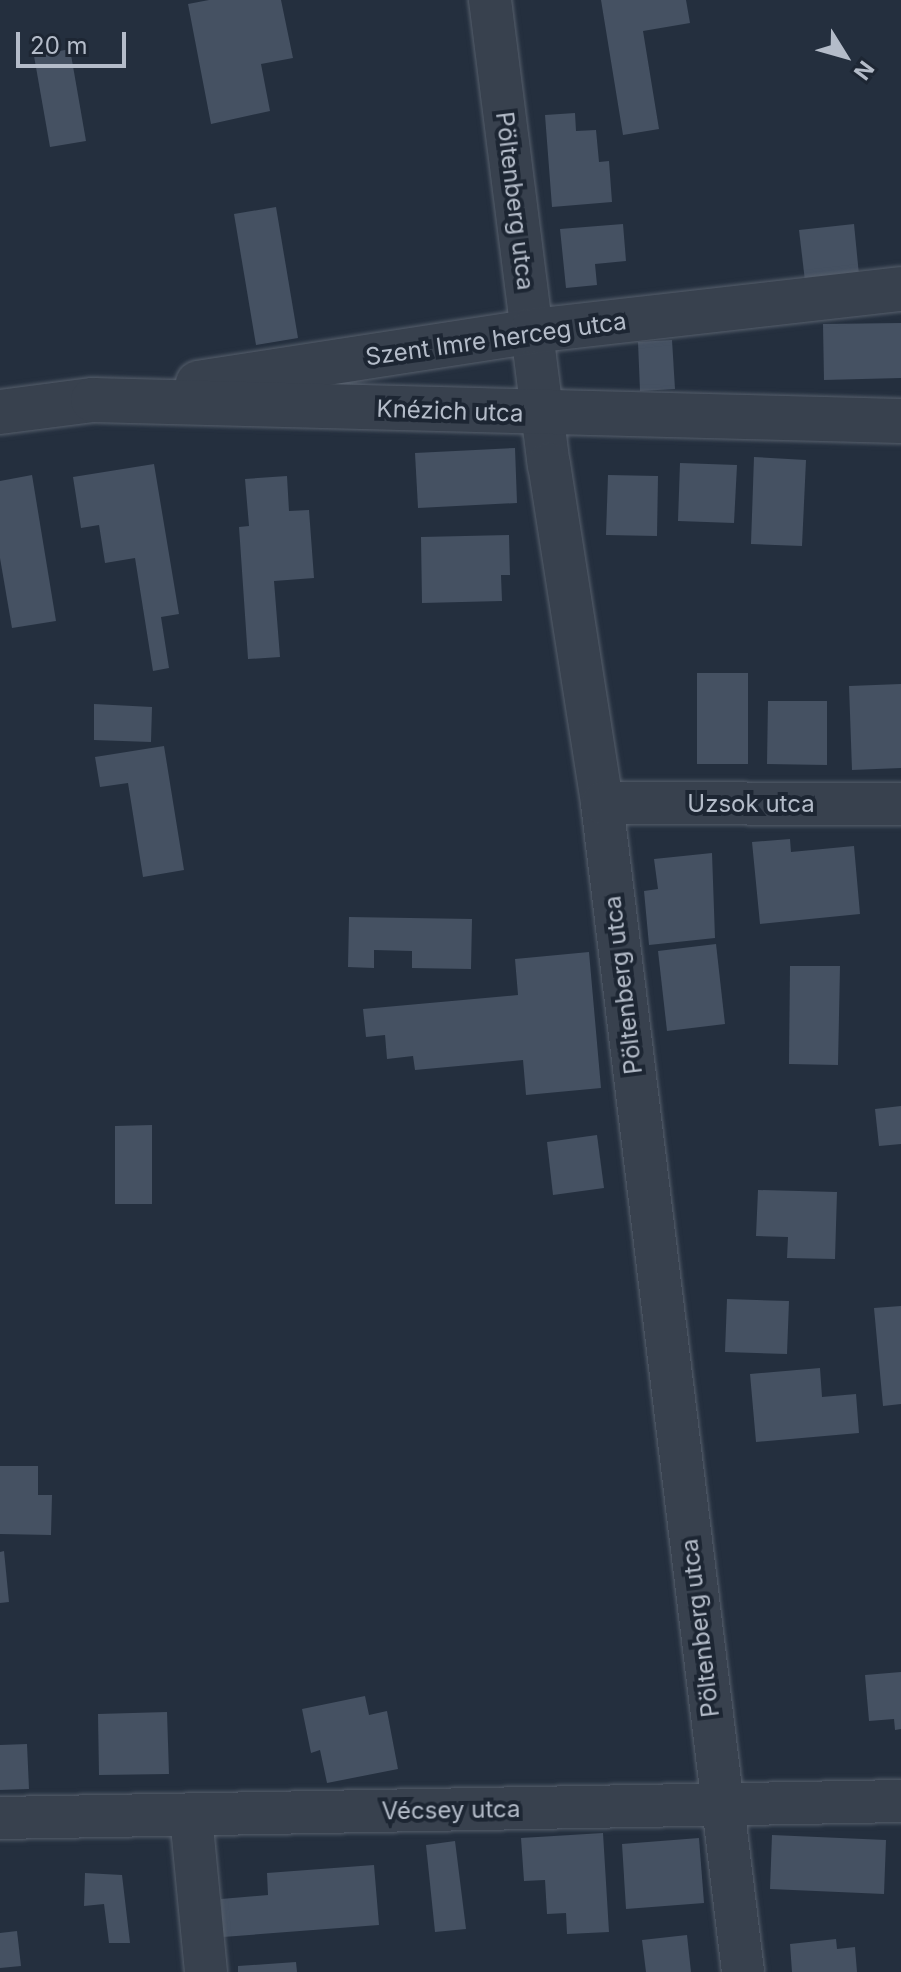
<!DOCTYPE html>
<meta charset="utf-8">
<style>
body{margin:0}
#map{position:relative;width:901px;height:1972px;overflow:hidden;background:#242f3e;font-family:Inter,sans-serif}
div>[style]{position:absolute}
[style*='--x']{left:calc(var(--x)*1px);top:calc(var(--y)*1px);width:calc(var(--w)*1px);rotate:calc(var(--a)*1deg)}
.building>*{inset:0;background:#455162}
.roads{filter:drop-shadow(0 0 2px #565f6c) drop-shadow(0 0 2px #565f6c)}
.minor>*{height:42px;margin:-21px;padding:0 21px;transform-origin:21px;border-radius:21px;background:#38414e}
.tertiary>*{height:44px;margin:-22px;padding:0 22px;transform-origin:22px;border-radius:22px;background:#38414e}
span{translate:-50% -50%;white-space:nowrap;text-align:center;line-height:1.15;-webkit-text-stroke:8px #1d2633;paint-order:stroke}
.street-label{font-size:24px;color:#b4bcc9}
.north{position:absolute;left:805px;top:16px;width:80px;height:80px;-webkit-text-stroke:6px #1d2633;paint-order:stroke;rotate:127deg;font-size:22px;font-weight:700;line-height:32px;text-align:center;color:#b4bcc9}
.north::after{content:'';display:block;margin:auto;width:28px;height:36px;background:#b4bcc9;clip-path:polygon(50% 0,100% 100%,50% 72%,0 100%)}
.scale{position:absolute;left:16px;top:32px;width:110px;height:36px;box-sizing:border-box;border:4px solid #b4bcc9;border-top:0;padding-left:10px;font-size:24px;line-height:28px;white-space:nowrap;color:#b4bcc9;-webkit-text-stroke:6px #1d2633;paint-order:stroke}
</style>
<div id="map">
<div class="building">
<i style="clip-path:polygon(209px 0,281px 0,293px 58px,261px 64px,270px 111px,211px 124px,188px 4px)"></i>
<i style="clip-path:polygon(601px 0,686px 0,690px 23px,643px 31px,659px 129px,623px 135px)"></i>
<i style="clip-path:polygon(70px 49px,86px 141px,50px 147px,34px 56px)"></i>
<i style="clip-path:polygon(575px 113px,576px 131px,596px 130px,599px 162px,609px 161px,612px 202px,552px 207px,545px 115px)"></i>
<i style="clip-path:polygon(276px 207px,298px 338px,256px 345px,234px 214px)"></i>
<i style="clip-path:polygon(623px 224px,626px 261px,595px 264px,597px 285px,566px 288px,560px 229px)"></i>
<i style="clip-path:polygon(854px 224px,859px 275px,805px 281px,799px 230px)"></i>
<i style="clip-path:polygon(901px 323px,901px 378px,824px 380px,823px 324px)"></i>
<i style="clip-path:polygon(672px 340px,675px 389px,640px 391px,638px 342px)"></i>
<i style="clip-path:polygon(515px 448px,517px 503px,418px 508px,415px 453px)"></i>
<i style="clip-path:polygon(754px 457px,806px 460px,802px 546px,751px 544px)"></i>
<i style="clip-path:polygon(680px 463px,737px 465px,734px 523px,678px 521px)"></i>
<i style="clip-path:polygon(154px 464px,179px 614px,161px 617px,169px 668px,153px 671px,135px 558px,105px 563px,99px 525px,81px 528px,73px 477px)"></i>
<i style="clip-path:polygon(32px 475px,56px 621px,12px 628px,0 558px,0 481px)"></i>
<i style="clip-path:polygon(608px 475px,658px 476px,657px 536px,606px 535px)"></i>
<i style="clip-path:polygon(287px 476px,289px 511px,309px 510px,314px 578px,274px 581px,280px 657px,248px 659px,239px 527px,249px 526px,245px 479px)"></i>
<i style="clip-path:polygon(509px 535px,510px 575px,501px 575px,502px 601px,422px 603px,421px 537px)"></i>
<i style="clip-path:polygon(697px 673px,748px 673px,748px 764px,697px 764px)"></i>
<i style="clip-path:polygon(901px 684px,901px 768px,852px 770px,849px 686px)"></i>
<i style="clip-path:polygon(768px 701px,827px 701px,827px 765px,767px 764px)"></i>
<i style="clip-path:polygon(94px 704px,152px 707px,151px 742px,94px 740px)"></i>
<i style="clip-path:polygon(164px 746px,184px 870px,143px 877px,128px 783px,100px 787px,95px 757px)"></i>
<i style="clip-path:polygon(790px 839px,791px 852px,854px 846px,860px 914px,760px 924px,752px 842px)"></i>
<i style="clip-path:polygon(712px 853px,715px 938px,649px 945px,644px 891px,658px 889px,654px 859px)"></i>
<i style="clip-path:polygon(349px 917px,472px 919px,471px 969px,412px 968px,412px 951px,374px 950px,374px 968px,348px 967px)"></i>
<i style="clip-path:polygon(716px 944px,725px 1024px,667px 1031px,658px 951px)"></i>
<i style="clip-path:polygon(589px 952px,601px 1088px,526px 1095px,523px 1060px,415px 1070px,413px 1056px,387px 1059px,385px 1035px,366px 1037px,363px 1009px,518px 995px,515px 959px)"></i>
<i style="clip-path:polygon(790px 966px,840px 966px,838px 1065px,789px 1064px)"></i>
<i style="clip-path:polygon(901px 1106px,901px 1144px,879px 1146px,875px 1109px)"></i>
<i style="clip-path:polygon(152px 1125px,152px 1204px,115px 1204px,115px 1126px)"></i>
<i style="clip-path:polygon(597px 1135px,604px 1188px,553px 1195px,547px 1142px)"></i>
<i style="clip-path:polygon(758px 1190px,837px 1192px,835px 1259px,787px 1258px,788px 1237px,756px 1236px)"></i>
<i style="clip-path:polygon(727px 1299px,789px 1301px,787px 1354px,725px 1352px)"></i>
<i style="clip-path:polygon(901px 1306px,901px 1404px,883px 1406px,874px 1308px)"></i>
<i style="clip-path:polygon(820px 1368px,822px 1397px,856px 1394px,859px 1433px,756px 1442px,750px 1374px)"></i>
<i style="clip-path:polygon(0 1466px,38px 1466px,38px 1495px,52px 1495px,51px 1535px,0 1534px)"></i>
<i style="clip-path:polygon(4px 1551px,9px 1602px,0 1603px,0 1552px)"></i>
<i style="clip-path:polygon(901px 1672px,901px 1729px,895px 1730px,894px 1719px,869px 1721px,865px 1675px)"></i>
<i style="clip-path:polygon(365px 1696px,369px 1715px,387px 1711px,398px 1769px,327px 1783px,320px 1750px,311px 1753px,302px 1709px)"></i>
<i style="clip-path:polygon(167px 1712px,169px 1774px,99px 1775px,98px 1714px)"></i>
<i style="clip-path:polygon(27px 1744px,29px 1789px,0 1790px,0 1745px)"></i>
<i style="clip-path:polygon(603px 1833px,609px 1932px,567px 1934px,566px 1913px,547px 1914px,545px 1880px,524px 1881px,521px 1838px)"></i>
<i style="clip-path:polygon(772px 1835px,886px 1840px,884px 1894px,770px 1889px)"></i>
<i style="clip-path:polygon(699px 1838px,704px 1903px,626px 1909px,622px 1844px)"></i>
<i style="clip-path:polygon(455px 1841px,466px 1929px,435px 1932px,426px 1845px)"></i>
<i style="clip-path:polygon(374px 1865px,379px 1925px,223px 1937px,221px 1899px,268px 1895px,267px 1873px)"></i>
<i style="clip-path:polygon(85px 1873px,122px 1875px,130px 1943px,109px 1943px,104px 1904px,84px 1906px)"></i>
<i style="clip-path:polygon(17px 1931px,21px 1966px,0 1968px,0 1933px)"></i>
<i style="clip-path:polygon(687px 1935px,691px 1972px,646px 1972px,642px 1940px)"></i>
<i style="clip-path:polygon(836px 1939px,837px 1949px,855px 1947px,857px 1972px,792px 1972px,790px 1944px)"></i>
<i style="clip-path:polygon(296px 1962px,297px 1972px,238px 1972px,238px 1966px)"></i>
</div>
<div class="roads">
<div class="minor">
<i style="--x:490;--y:0;--w:468;--a:82.8"></i>
<i style="--x:549;--y:464;--w:343;--a:81.1"></i>
<i style="--x:602;--y:803;--w:1177;--a:83.12"></i>
<i style="--x:602;--y:803;--w:299;--a:0.2"></i>
<i style="--x:191;--y:1816;--w:157;--a:84.5"></i>
<i style="--x:0;--y:1818;--w:901;--a:-1.08"></i>
</div>
<div class="tertiary">
<i style="--x:198;--y:383;--w:338;--a:-8.8"></i>
<i style="--x:532;--y:331;--w:371;--a:-6.5"></i>
<i style="--x:0;--y:412;--w:94;--a:-7.4"></i>
<i style="--x:93;--y:400;--w:808;--a:1.49"></i>
</div>
</div>
<div class="street-label">
<span style="left:515px;top:201px;rotate:83deg">Pöltenberg utca</span>
<span style="left:496px;top:339px;rotate:-8deg">Szent Imre herceg utca</span>
<span style="left:450px;top:411px;rotate:2deg">Knézich utca</span>
<span style="left:751px;top:804px">Uzsok utca</span>
<span style="left:623px;top:985px;rotate:-97deg">Pöltenberg utca</span>
<span style="left:700px;top:1628px;rotate:-97deg">Pöltenberg utca</span>
<span style="left:451px;top:1810px;rotate:-1deg">Vécsey utca</span>
</div>
<div class="north">N</div>
<div class="scale">20 m</div>
</div>
